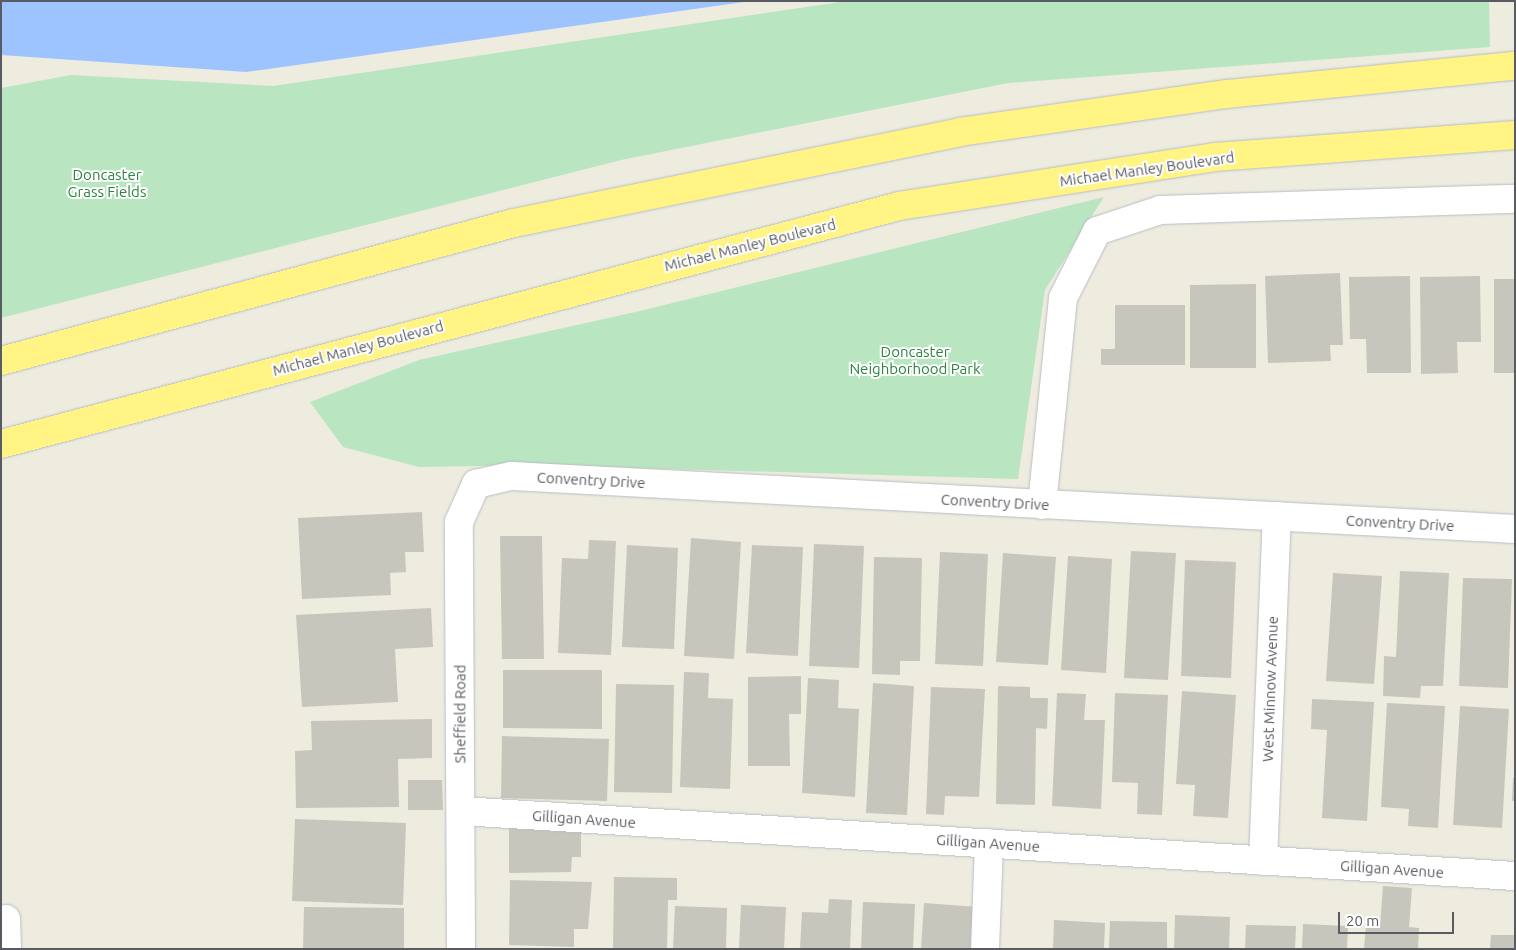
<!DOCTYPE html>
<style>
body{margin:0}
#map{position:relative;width:1516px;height:950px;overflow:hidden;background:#edecdf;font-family:Ubuntu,sans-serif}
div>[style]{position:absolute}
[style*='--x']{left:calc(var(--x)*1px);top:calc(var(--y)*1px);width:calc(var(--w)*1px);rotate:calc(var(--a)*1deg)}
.green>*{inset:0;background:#b9e6c1}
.water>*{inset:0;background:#9dc4ff}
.building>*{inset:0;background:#c7c6bc}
.roads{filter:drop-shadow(0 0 1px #babcc2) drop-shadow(0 0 1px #babcc2)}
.street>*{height:28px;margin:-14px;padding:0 14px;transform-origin:14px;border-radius:14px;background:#fff}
.highway>*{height:28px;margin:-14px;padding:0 14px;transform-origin:14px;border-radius:14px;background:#fff484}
span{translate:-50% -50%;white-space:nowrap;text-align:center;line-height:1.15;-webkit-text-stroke:4px #fff;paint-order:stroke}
.street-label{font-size:15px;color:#585b62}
.park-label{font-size:15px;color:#2e8340}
.frame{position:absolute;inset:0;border:2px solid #585b62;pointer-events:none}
.scale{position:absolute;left:1338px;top:912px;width:116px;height:22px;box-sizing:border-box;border:2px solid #585b62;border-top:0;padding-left:6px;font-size:15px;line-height:18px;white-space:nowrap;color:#585b62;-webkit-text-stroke:4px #fff;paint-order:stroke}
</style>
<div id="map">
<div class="green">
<i style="clip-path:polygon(847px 1px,1489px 1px,1490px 47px,1008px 83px,621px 160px,1px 318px,1px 88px,71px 75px,273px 86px)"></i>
<i style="clip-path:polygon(1104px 197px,1045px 290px,1018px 479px,533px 465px,419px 467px,343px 447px,310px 402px,419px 360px,640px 311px)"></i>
</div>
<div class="water">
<i style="clip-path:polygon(1px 1px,751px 1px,246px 72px,1px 55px)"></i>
</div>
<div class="building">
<i style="clip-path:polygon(1340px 273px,1343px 345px,1330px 345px,1331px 361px,1268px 363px,1265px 276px)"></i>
<i style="clip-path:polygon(1410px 276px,1411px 373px,1367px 373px,1366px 339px,1350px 339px,1349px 277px)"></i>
<i style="clip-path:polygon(1480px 276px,1481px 342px,1457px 342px,1458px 373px,1421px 374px,1420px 277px)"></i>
<i style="clip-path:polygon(1494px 279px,1515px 279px,1515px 373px,1494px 373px)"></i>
<i style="clip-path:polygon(1256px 284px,1256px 368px,1190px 368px,1190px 285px)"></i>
<i style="clip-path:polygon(1115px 305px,1185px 305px,1185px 365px,1101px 365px,1101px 349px,1115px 349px)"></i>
<i style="clip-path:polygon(422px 512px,424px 552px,405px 552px,406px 572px,390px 573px,391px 595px,302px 599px,298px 518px)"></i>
<i style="clip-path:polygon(500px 536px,542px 536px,544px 659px,502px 659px)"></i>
<i style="clip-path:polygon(691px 538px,741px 542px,734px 659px,684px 656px)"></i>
<i style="clip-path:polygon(589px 540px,616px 541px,611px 655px,558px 653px,562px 558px,588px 559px)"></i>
<i style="clip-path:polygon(814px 544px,864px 546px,859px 668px,809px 666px)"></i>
<i style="clip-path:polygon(627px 545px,678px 548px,674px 649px,622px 647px)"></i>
<i style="clip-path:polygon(752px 545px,803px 547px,798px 656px,746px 653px)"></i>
<i style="clip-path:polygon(1131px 551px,1176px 553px,1168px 680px,1124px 678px)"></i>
<i style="clip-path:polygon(940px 552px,988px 554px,983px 666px,935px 664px)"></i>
<i style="clip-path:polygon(1003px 553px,1056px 557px,1048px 665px,996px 662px)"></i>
<i style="clip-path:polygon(1068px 556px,1112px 559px,1106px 673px,1061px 670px)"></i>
<i style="clip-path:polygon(874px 557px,922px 558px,920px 661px,900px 661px,900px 675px,872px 674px)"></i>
<i style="clip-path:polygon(1185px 560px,1236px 562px,1231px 678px,1181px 676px)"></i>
<i style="clip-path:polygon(1400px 571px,1449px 573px,1443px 686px,1421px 686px,1420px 698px,1383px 696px,1384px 656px,1396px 657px)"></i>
<i style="clip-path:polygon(1333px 573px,1382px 576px,1374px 684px,1326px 681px)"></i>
<i style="clip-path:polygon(1463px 578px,1512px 579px,1508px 688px,1459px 686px)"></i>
<i style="clip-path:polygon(431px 608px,433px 647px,395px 649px,398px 702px,302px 707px,296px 615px)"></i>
<i style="clip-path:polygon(503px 670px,602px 670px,602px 729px,503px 728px)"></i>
<i style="clip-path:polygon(684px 672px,709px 673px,708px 698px,733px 699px,730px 789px,680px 787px)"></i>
<i style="clip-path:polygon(801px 676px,801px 714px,789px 714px,790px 766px,748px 766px,748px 677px)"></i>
<i style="clip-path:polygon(808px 678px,839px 680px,838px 708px,859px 709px,855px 797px,802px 793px)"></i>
<i style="clip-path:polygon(873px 683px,914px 686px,907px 815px,866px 813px)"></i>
<i style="clip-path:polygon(616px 684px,674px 685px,672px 793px,614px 792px)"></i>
<i style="clip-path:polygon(998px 686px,1030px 687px,1030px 698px,1048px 698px,1047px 729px,1036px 728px,1035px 805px,996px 804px)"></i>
<i style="clip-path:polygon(931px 687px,985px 689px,979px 797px,945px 796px,944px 815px,926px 814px)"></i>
<i style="clip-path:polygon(1182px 691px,1236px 695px,1228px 818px,1193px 816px,1195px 785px,1176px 784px)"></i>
<i style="clip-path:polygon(1057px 693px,1086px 694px,1084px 720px,1105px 720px,1101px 809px,1052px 806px)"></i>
<i style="clip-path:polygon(1115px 693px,1168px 695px,1162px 815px,1137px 814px,1138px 783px,1112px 782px)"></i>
<i style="clip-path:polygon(1312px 699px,1374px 702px,1367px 821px,1322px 818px,1327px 730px,1311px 729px)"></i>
<i style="clip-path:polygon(1387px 703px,1445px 706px,1438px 828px,1408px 826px,1409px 809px,1381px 807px)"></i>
<i style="clip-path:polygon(1460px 706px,1509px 709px,1502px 828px,1453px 825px)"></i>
<i style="clip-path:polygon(432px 719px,432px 758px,398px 759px,399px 807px,296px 808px,295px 751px,312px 750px,311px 721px)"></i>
<i style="clip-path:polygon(502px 736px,609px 739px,607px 801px,501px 798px)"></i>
<i style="clip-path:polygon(1513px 778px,1515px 778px,1515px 801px,1512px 801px)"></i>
<i style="clip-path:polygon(408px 780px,442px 780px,443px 810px,408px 810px)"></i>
<i style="clip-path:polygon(295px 819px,406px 823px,403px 905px,292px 901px)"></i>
<i style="clip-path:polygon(509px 823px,581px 824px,581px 857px,572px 857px,571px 872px,509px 873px)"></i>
<i style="clip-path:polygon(614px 877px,677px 878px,677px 900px,668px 900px,667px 949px,613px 949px)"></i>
<i style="clip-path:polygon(510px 880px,592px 882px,588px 929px,574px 929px,574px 947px,509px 945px)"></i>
<i style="clip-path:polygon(1383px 886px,1412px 888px,1409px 927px,1419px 928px,1418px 949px,1364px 949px,1366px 925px,1380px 926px)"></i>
<i style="clip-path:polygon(829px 899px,852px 900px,850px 949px,800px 949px,802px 912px,828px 913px)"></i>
<i style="clip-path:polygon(863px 902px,915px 904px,913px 949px,861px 949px)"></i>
<i style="clip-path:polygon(924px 903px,978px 907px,975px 949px,921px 949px)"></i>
<i style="clip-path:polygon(741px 905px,786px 907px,784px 949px,739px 949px)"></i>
<i style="clip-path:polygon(675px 906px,727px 908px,726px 949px,673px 949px)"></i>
<i style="clip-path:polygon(304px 907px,404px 908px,404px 949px,303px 949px)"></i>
<i style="clip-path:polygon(1175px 915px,1230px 917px,1229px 949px,1174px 949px)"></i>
<i style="clip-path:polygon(1054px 920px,1105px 923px,1104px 949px,1053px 949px)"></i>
<i style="clip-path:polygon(1110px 921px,1167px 922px,1167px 949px,1109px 949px)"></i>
<i style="clip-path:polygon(1303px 924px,1348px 926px,1347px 949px,1302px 949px)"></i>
<i style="clip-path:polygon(1246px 925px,1296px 926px,1295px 949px,1245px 949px)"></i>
<i style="clip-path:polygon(1491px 935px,1515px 935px,1515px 949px,1490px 949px)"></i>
</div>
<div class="roads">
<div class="street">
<i style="--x:1042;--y:505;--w:208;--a:-84.2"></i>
<i style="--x:1063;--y:298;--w:75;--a:-63.1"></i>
<i style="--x:1097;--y:231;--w:66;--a:-18.4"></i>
<i style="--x:1160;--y:210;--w:355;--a:-1.8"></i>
<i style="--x:461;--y:811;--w:1056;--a:3.53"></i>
<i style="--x:1263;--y:861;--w:345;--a:-87.7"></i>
<i style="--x:6;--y:919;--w:30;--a:88"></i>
<i style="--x:461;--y:949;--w:427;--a:-90.3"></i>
<i style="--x:459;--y:522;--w:42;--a:-65.9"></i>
<i style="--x:476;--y:484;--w:37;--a:-13"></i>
<i style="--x:512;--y:476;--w:1004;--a:3.02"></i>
<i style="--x:985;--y:949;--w:106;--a:-87.8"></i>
</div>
<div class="highway">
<i style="--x:1;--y:361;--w:531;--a:-15.06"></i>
<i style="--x:514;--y:223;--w:455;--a:-11.5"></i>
<i style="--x:960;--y:132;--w:270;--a:-8.1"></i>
<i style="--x:1227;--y:94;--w:289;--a:-5.6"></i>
<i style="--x:1;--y:444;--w:929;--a:-14.84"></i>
<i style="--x:899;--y:206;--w:320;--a:-8.8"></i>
<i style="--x:1215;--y:157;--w:301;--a:-4.2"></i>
</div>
</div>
<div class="street-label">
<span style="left:1147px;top:169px;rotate:-8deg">Michael Manley Boulevard</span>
<span style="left:750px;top:245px;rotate:-14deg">Michael Manley Boulevard</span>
<span style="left:358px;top:348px;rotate:-15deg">Michael Manley Boulevard</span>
<span style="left:591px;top:480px;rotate:3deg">Conventry Drive</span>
<span style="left:995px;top:502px;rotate:3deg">Conventry Drive</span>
<span style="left:1400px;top:523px;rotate:3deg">Conventry Drive</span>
<span style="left:1270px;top:689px;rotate:-88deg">West Minnow Avenue</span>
<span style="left:460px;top:714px;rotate:-90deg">Sheffield Road</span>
<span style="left:584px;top:819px;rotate:4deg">Gilligan Avenue</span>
<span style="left:988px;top:843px;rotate:4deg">Gilligan Avenue</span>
<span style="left:1392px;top:869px;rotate:4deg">Gilligan Avenue</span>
</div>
<div class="park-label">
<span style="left:107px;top:183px">Doncaster<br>Grass Fields</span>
<span style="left:915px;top:360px">Doncaster<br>Neighborhood Park</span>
</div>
<div class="frame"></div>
<div class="scale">20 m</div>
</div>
